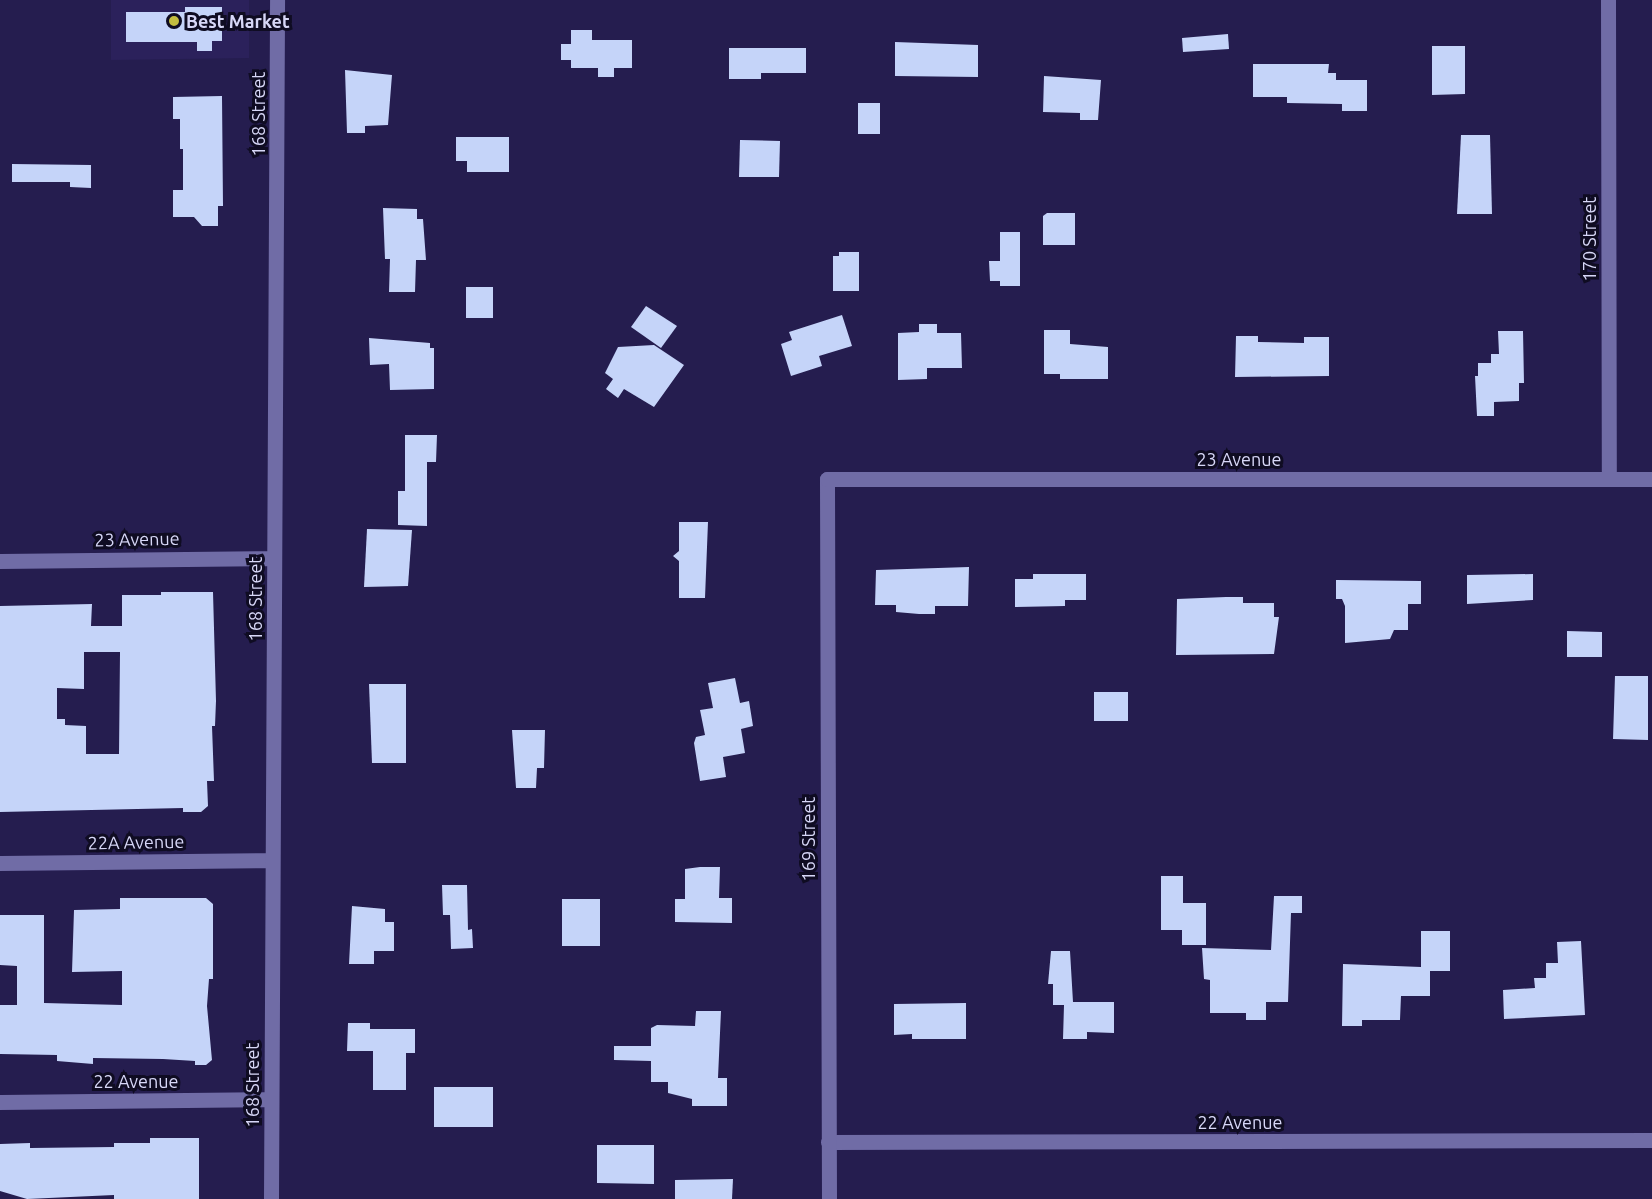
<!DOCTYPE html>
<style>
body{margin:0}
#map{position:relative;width:1652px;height:1199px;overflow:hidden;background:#251d4f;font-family:Ubuntu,sans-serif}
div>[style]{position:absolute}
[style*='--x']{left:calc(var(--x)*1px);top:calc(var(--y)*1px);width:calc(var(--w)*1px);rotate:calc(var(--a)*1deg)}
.built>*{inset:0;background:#2b215b}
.building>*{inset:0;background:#c5d4f9}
.street>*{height:15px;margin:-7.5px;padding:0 7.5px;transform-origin:7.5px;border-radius:7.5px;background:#706ca6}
.secondary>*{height:15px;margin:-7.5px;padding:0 7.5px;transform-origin:7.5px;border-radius:7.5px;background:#706ca6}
.dots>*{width:16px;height:16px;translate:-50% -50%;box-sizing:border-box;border:3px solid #0f0c22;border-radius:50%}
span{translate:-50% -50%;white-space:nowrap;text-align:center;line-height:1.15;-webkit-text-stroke:6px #0f0c22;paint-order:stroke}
.poi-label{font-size:18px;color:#d7d7f7;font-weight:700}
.left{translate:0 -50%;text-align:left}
.street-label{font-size:18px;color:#d7d7f7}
</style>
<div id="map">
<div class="built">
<i style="clip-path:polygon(111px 0,249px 0,249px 58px,111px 60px)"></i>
</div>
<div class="building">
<i style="clip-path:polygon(185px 7px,222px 7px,222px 41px,212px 41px,212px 51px,197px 51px,197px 42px,126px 42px,126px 12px,185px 12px)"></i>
<i style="clip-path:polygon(571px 30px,592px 30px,592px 40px,632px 40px,632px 68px,614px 68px,614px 77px,598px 77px,598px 68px,571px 68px,571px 60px,561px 60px,561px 44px,571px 44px)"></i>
<i style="clip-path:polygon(1228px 34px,1229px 49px,1183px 52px,1182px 38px)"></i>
<i style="clip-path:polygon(895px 42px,978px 45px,978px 77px,895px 76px)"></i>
<i style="clip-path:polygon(1432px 46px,1465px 46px,1465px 94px,1432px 95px)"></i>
<i style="clip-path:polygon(729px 48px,806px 48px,806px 73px,761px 73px,761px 79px,729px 79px)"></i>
<i style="clip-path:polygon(1253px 64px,1329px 64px,1328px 73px,1336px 73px,1336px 80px,1367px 80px,1367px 111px,1342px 111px,1342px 104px,1287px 103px,1287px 97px,1253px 97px)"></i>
<i style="clip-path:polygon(345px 70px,392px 75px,388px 125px,365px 126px,365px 133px,347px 133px)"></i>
<i style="clip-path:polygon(1044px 76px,1101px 80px,1098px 120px,1080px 120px,1080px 113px,1043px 112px)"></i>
<i style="clip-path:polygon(222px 96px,223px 206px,218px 206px,218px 226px,202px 226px,194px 217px,173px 217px,173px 190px,183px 190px,183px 149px,180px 149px,180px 119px,173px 119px,173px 97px)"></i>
<i style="clip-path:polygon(858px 103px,880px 103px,880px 134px,858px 134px)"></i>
<i style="clip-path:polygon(1461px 135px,1490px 135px,1492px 214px,1457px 214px)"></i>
<i style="clip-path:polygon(456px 137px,509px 137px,509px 172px,467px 172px,467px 161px,456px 161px)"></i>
<i style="clip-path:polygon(740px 140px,780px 141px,779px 177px,739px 177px)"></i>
<i style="clip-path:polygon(12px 164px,91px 165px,91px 188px,70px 187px,70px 182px,12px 182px)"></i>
<i style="clip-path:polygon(383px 208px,417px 209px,417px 219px,423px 219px,426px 260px,416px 260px,415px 292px,389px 292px,390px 259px,385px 259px)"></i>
<i style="clip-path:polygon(1047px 213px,1075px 213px,1075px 245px,1043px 245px,1043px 216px)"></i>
<i style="clip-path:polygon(1000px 232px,1020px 232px,1020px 286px,1000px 286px,1000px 281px,990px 281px,989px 261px,1000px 261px)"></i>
<i style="clip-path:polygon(839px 252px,859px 252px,859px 291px,833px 291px,833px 256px,839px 256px)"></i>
<i style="clip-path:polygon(466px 287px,493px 287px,493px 318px,466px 318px)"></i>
<i style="clip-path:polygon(646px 306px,677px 326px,661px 348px,631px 327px)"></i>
<i style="clip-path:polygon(842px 315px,852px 346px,819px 356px,822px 366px,791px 376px,781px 344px,792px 340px,789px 332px)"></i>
<i style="clip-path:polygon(919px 324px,937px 324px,937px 333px,961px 333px,962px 368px,927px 368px,927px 379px,898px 380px,898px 333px,919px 332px)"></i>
<i style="clip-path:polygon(1044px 330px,1070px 330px,1070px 344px,1108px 347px,1108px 379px,1060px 379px,1060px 374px,1044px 374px)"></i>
<i style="clip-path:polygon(1498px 331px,1523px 331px,1524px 383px,1519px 383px,1519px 401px,1494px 402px,1494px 416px,1477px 416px,1475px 376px,1478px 376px,1478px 363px,1491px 363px,1491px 354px,1499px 354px)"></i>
<i style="clip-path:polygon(1236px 336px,1258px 336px,1258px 342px,1304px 343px,1304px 337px,1329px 337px,1329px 376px,1235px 377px)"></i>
<i style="clip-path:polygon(369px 338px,430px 343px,430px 348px,434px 348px,434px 389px,390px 390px,389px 364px,370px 365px)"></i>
<i style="clip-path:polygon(654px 345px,684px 365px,654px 407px,624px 389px,618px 398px,606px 389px,613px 379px,605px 373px,618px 347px)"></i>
<i style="clip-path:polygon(405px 435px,437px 435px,436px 462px,427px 462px,427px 526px,398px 525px,398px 491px,405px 491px)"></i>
<i style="clip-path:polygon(679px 522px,708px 522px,705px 598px,679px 598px,679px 561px,673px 556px,679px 551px)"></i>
<i style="clip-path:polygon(367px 529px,412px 530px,408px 586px,364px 587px)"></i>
<i style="clip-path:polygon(969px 567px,968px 606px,935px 606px,935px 614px,919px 614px,896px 612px,896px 605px,875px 605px,876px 570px)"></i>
<i style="clip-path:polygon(1033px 574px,1086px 574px,1086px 600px,1065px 600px,1065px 606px,1015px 607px,1015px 579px,1033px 579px)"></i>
<i style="clip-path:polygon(1533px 574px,1533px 600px,1467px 604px,1467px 575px)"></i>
<i style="clip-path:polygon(1336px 580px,1421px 581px,1421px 604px,1408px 604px,1408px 630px,1394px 630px,1390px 639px,1345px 643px,1345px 606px,1342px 599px,1336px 599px)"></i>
<i style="clip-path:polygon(evenodd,161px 592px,213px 592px,216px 701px,215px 726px,212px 726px,214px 781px,207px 781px,208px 806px,201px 812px,183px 812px,183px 808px,0 812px,0 606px,92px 604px,91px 626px,122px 626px,122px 595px,161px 595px,161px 592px,84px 652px,120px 652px,119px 754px,86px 754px,86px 726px,65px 725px,65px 719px,57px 719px,57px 688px,84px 689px,84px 652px)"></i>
<i style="clip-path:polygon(1226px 597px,1243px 597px,1243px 603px,1274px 603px,1274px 617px,1279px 617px,1274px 654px,1176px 655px,1177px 599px)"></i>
<i style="clip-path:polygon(1567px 631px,1602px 632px,1602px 657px,1567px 657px)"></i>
<i style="clip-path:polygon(1615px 676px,1648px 676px,1648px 740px,1613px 739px)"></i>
<i style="clip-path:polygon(735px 678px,740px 703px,749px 701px,753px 726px,741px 729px,745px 753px,723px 757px,726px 777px,700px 781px,694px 743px,696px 737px,705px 735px,700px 710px,713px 708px,708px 683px)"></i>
<i style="clip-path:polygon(369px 684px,406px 684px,406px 763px,372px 763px)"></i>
<i style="clip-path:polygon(1094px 692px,1128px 692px,1128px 721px,1094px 721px)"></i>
<i style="clip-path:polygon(512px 730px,545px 730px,544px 768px,537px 768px,536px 788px,516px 788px)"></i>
<i style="clip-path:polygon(700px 867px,720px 867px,719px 898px,732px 898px,732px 923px,675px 922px,675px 899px,685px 899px,685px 869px)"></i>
<i style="clip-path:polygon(1161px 876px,1183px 876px,1183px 903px,1206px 903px,1206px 945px,1182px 945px,1182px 930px,1161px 930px)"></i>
<i style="clip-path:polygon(442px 885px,467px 885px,468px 930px,472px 929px,473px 948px,451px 949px,450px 915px,443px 915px)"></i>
<i style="clip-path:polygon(1274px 896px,1302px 896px,1302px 913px,1291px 913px,1288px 1002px,1266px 1002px,1266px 1020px,1246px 1020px,1246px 1013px,1210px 1013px,1210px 980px,1204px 979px,1202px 948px,1271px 950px)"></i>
<i style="clip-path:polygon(120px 898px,206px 898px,213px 904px,213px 979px,209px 979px,207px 1006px,212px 1060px,206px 1065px,195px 1065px,195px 1061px,163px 1059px,93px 1058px,93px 1064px,57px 1061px,57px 1055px,0 1054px,0 1005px,17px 1005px,17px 966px,0 965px,0 915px,44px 915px,44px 1003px,122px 1005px,122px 971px,72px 972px,74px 910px,120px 909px)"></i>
<i style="clip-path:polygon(562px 899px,600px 899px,600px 946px,562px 946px)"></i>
<i style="clip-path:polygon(352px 906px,385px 909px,385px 922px,394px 922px,394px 951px,374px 951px,374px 964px,349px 964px)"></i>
<i style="clip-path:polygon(1421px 931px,1450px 931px,1450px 971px,1430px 971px,1430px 996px,1401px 996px,1400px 1020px,1362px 1020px,1362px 1026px,1342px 1026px,1343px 964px,1421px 967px)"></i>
<i style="clip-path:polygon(1581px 941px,1585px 1015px,1504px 1019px,1503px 990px,1535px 988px,1534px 978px,1546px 978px,1546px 963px,1558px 963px,1557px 942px)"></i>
<i style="clip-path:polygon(1051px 951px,1070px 951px,1073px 1002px,1114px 1002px,1114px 1033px,1087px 1032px,1087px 1039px,1063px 1039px,1064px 1005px,1053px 1005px,1053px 984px,1048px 984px)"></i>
<i style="clip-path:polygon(966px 1003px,966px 1039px,912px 1039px,912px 1034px,894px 1035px,894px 1004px)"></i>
<i style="clip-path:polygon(696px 1011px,721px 1011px,718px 1078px,727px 1078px,727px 1106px,692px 1106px,692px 1099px,668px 1093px,668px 1082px,651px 1082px,651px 1061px,614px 1060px,614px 1046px,651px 1046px,651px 1028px,657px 1025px,695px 1026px)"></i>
<i style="clip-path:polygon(348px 1023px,370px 1023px,370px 1029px,415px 1029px,415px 1053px,406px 1053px,406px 1090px,373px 1090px,373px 1051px,347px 1051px)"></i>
<i style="clip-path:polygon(434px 1087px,493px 1087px,493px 1127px,434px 1127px)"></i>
<i style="clip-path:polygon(150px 1138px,199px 1138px,199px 1199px,114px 1199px,114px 1195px,27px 1199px,0 1191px,0 1144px,30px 1143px,30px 1148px,114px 1147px,114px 1143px,150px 1143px)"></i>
<i style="clip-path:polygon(597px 1145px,654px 1145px,654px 1184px,597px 1183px)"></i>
<i style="clip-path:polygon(733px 1179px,732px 1199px,675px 1199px,675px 1180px)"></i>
</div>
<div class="street">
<i style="--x:1608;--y:0;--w:479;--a:89.9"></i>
<i style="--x:0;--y:561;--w:274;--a:-0.6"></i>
<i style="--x:0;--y:863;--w:272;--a:-0.6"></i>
<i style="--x:0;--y:1102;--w:271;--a:-0.6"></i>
<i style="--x:828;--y:1142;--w:824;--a:-0.14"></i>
<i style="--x:829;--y:1199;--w:720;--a:-90.16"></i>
<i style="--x:827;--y:479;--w:825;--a:0"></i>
</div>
<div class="secondary">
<i style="--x:271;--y:1199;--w:1199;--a:-89.71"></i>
</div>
<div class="dots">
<i style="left:174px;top:21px;background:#c3bd3f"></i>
</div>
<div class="poi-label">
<span class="left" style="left:186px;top:21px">Best Market</span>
</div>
<div class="street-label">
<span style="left:258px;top:114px;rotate:-90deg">168 Street</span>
<span style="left:1589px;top:239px;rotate:-90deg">170 Street</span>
<span style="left:1239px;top:459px">23 Avenue</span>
<span style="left:137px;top:539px;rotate:-1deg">23 Avenue</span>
<span style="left:255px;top:599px;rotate:-90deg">168 Street</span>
<span style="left:808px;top:839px;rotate:-90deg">169 Street</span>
<span style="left:136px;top:842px;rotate:-1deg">22A Avenue</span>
<span style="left:136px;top:1081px">22 Avenue</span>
<span style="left:252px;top:1085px;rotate:-90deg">168 Street</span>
<span style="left:1240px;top:1122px">22 Avenue</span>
</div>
</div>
